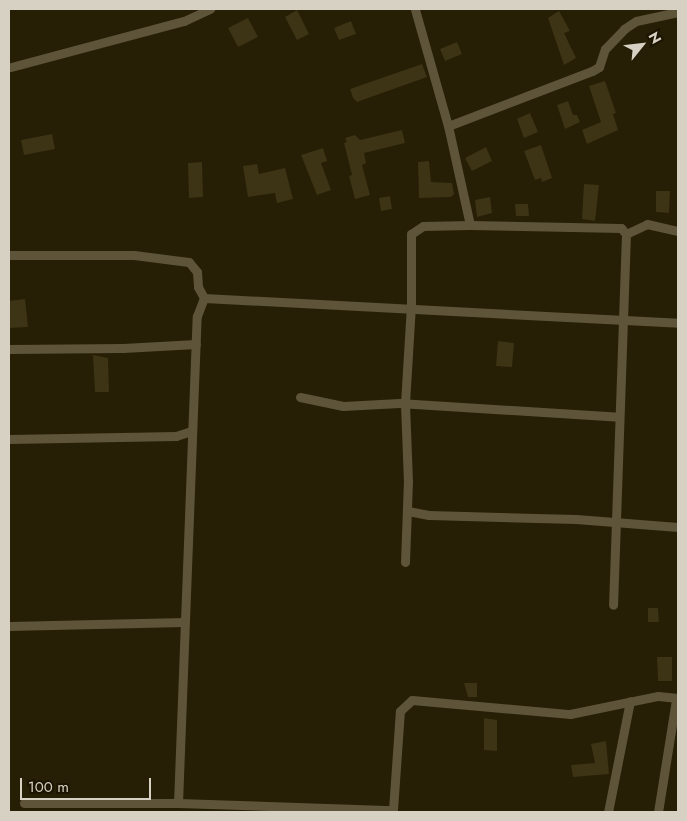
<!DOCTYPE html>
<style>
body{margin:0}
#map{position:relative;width:687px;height:821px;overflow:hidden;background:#261e05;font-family:Jost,sans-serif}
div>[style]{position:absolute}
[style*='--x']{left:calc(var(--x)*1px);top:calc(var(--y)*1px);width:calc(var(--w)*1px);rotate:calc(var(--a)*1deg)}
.building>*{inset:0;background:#3d3315}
.minor>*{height:9px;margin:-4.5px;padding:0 4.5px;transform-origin:4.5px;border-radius:4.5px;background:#5d543a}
span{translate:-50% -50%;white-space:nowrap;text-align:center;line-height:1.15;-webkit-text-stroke:5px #1c1400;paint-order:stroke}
.frame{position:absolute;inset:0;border:10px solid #d6d1c3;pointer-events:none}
.north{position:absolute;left:617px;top:20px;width:50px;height:50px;-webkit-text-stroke:4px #1c1400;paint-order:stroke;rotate:61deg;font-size:14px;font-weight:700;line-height:20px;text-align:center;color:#d6d1c3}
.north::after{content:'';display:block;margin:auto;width:18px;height:22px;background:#d6d1c3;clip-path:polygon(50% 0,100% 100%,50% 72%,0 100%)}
.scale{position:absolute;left:20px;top:778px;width:131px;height:22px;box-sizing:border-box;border:2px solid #d6d1c3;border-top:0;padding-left:6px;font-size:15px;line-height:18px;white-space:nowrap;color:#d6d1c3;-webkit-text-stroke:4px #1c1400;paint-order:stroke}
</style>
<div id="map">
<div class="building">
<i style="clip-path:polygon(297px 10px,309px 34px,297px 40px,285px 17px)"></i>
<i style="clip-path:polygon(559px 11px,570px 31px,564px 33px,576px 58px,564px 65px,548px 18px)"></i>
<i style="clip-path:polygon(248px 18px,258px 37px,238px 47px,228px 28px)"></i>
<i style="clip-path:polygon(351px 21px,356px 34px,339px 40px,334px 28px)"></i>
<i style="clip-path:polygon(457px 42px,462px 54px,445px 61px,440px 49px)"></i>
<i style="clip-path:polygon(422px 64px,427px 77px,357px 102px,353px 98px,350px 89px)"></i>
<i style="clip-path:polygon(605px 81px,616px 113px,613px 114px,618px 130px,587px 144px,582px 130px,601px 122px,589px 86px)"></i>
<i style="clip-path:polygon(568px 101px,573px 115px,577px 115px,580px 122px,565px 129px,557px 105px)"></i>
<i style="clip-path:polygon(530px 113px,538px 132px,524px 138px,517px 119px)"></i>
<i style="clip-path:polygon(402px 130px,405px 143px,364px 153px,366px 163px,362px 165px,370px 195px,355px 199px,349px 176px,352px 175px,344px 143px,347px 142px,345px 138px,355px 135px,360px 140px)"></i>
<i style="clip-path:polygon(52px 134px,55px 149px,24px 155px,21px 140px)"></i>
<i style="clip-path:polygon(541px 145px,552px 178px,542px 182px,541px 178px,535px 180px,524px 151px)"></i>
<i style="clip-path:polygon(486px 147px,492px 161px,472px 171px,465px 158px)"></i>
<i style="clip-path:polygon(323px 148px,327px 161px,321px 163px,331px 190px,317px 195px,301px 155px)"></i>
<i style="clip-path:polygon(429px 161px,431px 182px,452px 183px,454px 194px,451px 197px,419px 198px,418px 162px)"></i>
<i style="clip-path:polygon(202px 162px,203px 197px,189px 198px,188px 163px)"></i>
<i style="clip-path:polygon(257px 164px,259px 174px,285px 168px,293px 199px,277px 203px,275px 193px,248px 197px,243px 166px)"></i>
<i style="clip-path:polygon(584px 184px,599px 185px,595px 221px,582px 219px)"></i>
<i style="clip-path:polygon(656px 191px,670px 191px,669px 213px,656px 212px)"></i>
<i style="clip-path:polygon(390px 196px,392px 209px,381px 211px,379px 198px)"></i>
<i style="clip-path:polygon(490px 197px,492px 213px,477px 217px,475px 200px)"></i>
<i style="clip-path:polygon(515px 204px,528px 204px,529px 216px,516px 216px)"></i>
<i style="clip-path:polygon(25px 299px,28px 327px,9px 328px,9px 301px)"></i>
<i style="clip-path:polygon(498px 341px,514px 343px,512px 367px,496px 366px)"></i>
<i style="clip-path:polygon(93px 355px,108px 358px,109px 392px,95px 392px)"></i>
<i style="clip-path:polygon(648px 608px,658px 608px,659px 622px,648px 622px)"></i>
<i style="clip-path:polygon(657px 657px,672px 657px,672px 681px,658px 681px)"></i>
<i style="clip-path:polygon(464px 683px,477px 683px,477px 697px,468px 697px)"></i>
<i style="clip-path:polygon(484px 718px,497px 720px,497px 751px,484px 750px)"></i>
<i style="clip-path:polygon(606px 741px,609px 774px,573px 777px,571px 765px,595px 763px,591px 744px)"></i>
</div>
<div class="minor">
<i style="--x:11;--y:67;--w:179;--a:-14.9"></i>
<i style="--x:184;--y:21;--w:29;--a:-25"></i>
<i style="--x:448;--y:126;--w:154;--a:-20.9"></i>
<i style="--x:592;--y:71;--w:8;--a:-30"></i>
<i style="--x:599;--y:67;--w:19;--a:-72"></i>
<i style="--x:605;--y:49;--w:28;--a:-46"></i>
<i style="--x:624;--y:29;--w:14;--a:-34"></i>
<i style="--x:636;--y:21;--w:43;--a:-12.1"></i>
<i style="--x:470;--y:225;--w:151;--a:1.1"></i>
<i style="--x:621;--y:228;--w:8;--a:50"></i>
<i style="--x:626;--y:234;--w:371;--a:92"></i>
<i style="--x:626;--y:234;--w:23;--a:-25"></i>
<i style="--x:647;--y:224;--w:32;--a:13"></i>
<i style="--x:9;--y:255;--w:125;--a:0"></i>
<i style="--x:134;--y:255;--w:55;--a:7.3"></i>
<i style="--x:189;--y:262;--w:13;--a:51"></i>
<i style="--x:197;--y:272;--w:15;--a:86"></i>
<i style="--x:198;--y:287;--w:13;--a:61"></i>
<i style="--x:204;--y:298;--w:475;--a:3"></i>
<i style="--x:9;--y:349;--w:114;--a:-0.5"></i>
<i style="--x:123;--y:348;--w:73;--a:-3.1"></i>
<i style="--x:300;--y:397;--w:44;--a:11.8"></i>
<i style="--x:343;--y:406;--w:56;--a:-3.1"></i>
<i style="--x:399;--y:403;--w:220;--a:3.6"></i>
<i style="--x:9;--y:439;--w:167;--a:-1"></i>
<i style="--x:176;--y:436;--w:16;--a:-18"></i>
<i style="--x:408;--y:511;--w:21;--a:11"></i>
<i style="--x:429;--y:515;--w:147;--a:1.6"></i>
<i style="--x:576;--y:519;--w:102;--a:4.5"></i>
<i style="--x:405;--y:562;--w:80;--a:-87.9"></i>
<i style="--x:408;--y:482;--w:79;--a:-92.2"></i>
<i style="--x:405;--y:403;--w:97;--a:-86.5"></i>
<i style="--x:411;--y:306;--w:72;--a:-90"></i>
<i style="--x:411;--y:234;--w:14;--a:-34"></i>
<i style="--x:423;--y:226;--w:47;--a:-1.2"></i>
<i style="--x:470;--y:225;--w:101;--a:-102.5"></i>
<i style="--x:448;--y:126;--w:122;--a:-105.8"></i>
<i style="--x:9;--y:626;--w:175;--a:-1.3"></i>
<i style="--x:24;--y:803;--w:154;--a:0"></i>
<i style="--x:178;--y:803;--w:215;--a:1.9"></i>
<i style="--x:393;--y:810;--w:99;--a:-86"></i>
<i style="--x:400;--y:711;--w:16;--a:-43"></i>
<i style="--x:412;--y:700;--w:159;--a:5.1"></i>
<i style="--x:570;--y:714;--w:90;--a:-11.6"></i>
<i style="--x:658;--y:696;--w:20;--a:6"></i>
<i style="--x:178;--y:803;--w:487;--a:-87.8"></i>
<i style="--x:197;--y:316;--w:19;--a:-69"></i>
<i style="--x:608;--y:812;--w:113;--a:-78.8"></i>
<i style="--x:658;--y:812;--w:114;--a:-80.9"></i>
</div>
<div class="frame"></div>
<div class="north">N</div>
<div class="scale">100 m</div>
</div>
